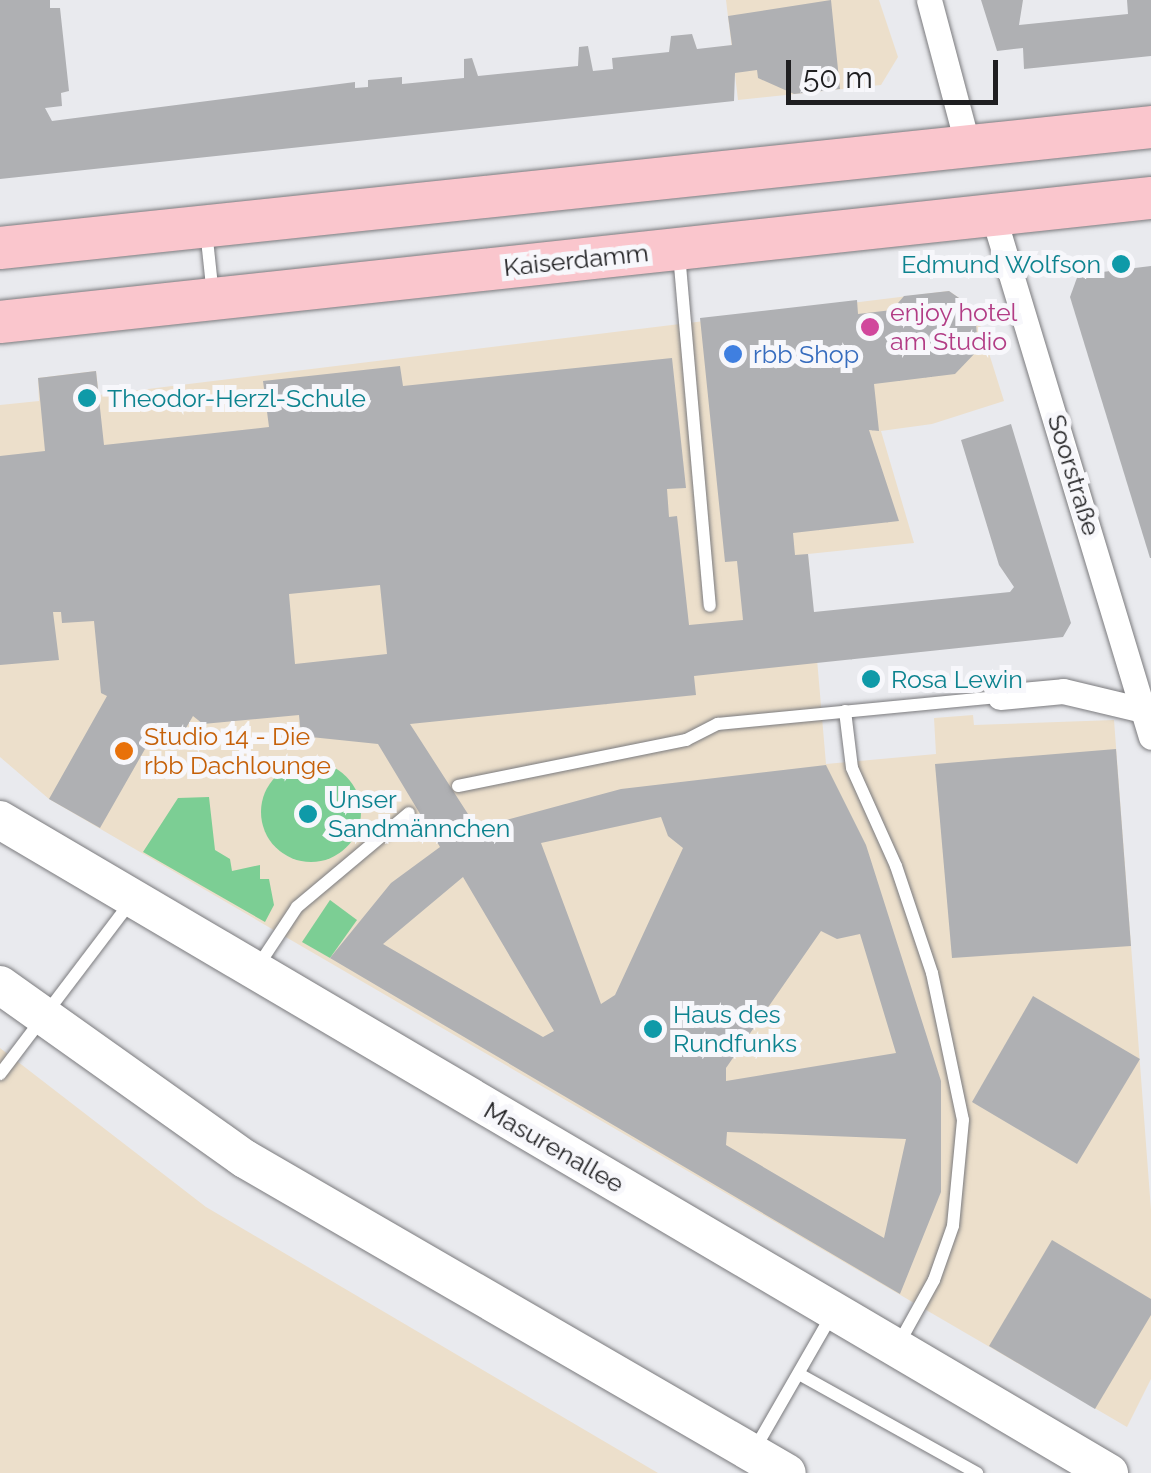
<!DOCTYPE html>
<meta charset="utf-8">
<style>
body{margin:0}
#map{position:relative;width:1151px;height:1473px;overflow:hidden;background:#e9eaee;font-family:Raleway,sans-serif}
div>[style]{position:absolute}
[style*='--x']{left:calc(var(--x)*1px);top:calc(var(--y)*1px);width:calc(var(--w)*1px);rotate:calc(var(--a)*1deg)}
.commercial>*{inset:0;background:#ecdfcb}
.green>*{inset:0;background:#7cce94}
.round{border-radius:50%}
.building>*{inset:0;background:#afb0b3}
.roads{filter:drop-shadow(0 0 2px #7b7b7e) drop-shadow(0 0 2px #7b7b7e)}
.service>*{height:12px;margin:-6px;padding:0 6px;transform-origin:6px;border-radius:6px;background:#fff}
.minor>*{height:25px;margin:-12.5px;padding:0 12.5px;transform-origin:12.5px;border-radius:12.5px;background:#fff}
.secondary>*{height:38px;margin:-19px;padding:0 19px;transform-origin:19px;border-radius:19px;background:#fff}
.primary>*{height:42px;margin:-21px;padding:0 21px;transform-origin:21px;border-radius:21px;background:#fac6cd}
.dots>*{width:28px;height:28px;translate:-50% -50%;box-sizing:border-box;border:5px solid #f7f7fb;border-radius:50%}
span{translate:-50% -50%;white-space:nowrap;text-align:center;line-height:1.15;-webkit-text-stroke:10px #f7f7fb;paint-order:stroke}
.street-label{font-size:25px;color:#1f1f21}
.culture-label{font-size:25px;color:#0d838f}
.right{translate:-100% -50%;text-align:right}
.left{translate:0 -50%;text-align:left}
.hotel-label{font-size:25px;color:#b23c85}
.shop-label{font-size:25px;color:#366cbe}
.food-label{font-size:25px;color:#c56008}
.scale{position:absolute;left:786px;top:60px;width:212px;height:45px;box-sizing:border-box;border:5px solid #1f1f21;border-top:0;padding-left:12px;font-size:30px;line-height:35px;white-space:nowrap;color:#1f1f21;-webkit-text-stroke:8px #f7f7fb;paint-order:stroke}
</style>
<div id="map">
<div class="commercial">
<i style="clip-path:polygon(726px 0,879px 0,898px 57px,881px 85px,738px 100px)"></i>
<i style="clip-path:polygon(949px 291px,975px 309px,1004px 401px,932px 424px,881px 431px,914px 543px,808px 554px,826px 764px,936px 754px,934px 718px,973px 715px,974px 725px,1114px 720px,1151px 1210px,1151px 1379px,1127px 1427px,49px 799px,0 757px,0 405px,39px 401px,38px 378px,96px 371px,99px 395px)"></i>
<i style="clip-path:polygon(0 1048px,206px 1207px,658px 1473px,0 1473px)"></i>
</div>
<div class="green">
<i class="round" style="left:261px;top:762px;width:100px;height:100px"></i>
<i style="clip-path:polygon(209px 797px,215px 850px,230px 859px,232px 871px,260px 865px,260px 879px,269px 879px,274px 905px,265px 922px,143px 852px,178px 798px)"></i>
<i style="clip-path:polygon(330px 900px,357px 920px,330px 958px,302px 942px)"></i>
</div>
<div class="building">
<i style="clip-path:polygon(0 0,50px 0,50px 8px,60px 8px,69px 91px,61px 93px,62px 106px,45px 108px,52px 121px,355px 82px,355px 88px,368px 87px,368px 80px,402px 77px,402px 84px,464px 78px,464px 59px,472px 58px,478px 76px,578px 66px,579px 47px,588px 46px,593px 71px,613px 69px,612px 58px,669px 52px,671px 36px,692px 34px,697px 49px,732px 45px,728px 16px,831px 0,840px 89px,794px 94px,758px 78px,757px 70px,735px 73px,734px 101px,0 179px)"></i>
<i style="clip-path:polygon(981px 0,1023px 0,1019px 25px,1128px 14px,1127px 0,1151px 0,1151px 56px,1024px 69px,1023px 48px,997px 51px)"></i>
<i style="clip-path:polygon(1151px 266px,1151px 558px,1150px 558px,1070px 297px,1078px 275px)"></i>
<i style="clip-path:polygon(evenodd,949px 291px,975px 309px,978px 350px,955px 374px,874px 384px,879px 431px,869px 430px,899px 521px,793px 533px,795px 555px,808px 554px,814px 612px,1010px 592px,1014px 587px,999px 565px,961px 440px,1011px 424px,1071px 623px,1063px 637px,694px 676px,696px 695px,410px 724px,477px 828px,621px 789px,826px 765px,866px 845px,941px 1081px,941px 1192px,900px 1294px,330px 958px,391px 883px,440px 847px,378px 744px,301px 736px,299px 715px,203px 724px,193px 716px,175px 747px,153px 735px,100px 828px,49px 799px,107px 696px,101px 693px,94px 621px,62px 623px,61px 612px,53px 612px,59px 660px,0 665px,0 456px,45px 451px,38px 378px,96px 371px,104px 445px,269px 427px,263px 381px,400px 366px,403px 386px,672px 358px,686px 488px,667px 489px,669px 517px,677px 516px,689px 625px,743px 620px,737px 561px,725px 562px,700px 318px,857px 300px,858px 314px,892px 310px,904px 296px,949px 291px,380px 585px,387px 654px,295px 664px,289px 594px,380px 585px,949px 291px,661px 817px,668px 836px,683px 848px,615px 995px,601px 1004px,541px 843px,661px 817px,949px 291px,463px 877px,554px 1031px,543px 1037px,383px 944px,463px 877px,949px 291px,821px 931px,837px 939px,860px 934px,896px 1053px,726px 1081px,726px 1068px,821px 931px,949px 291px,727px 1132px,906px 1139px,884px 1238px,726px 1145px,727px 1132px)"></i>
<i style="clip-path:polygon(1116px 749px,1131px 946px,952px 958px,935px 764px)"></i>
<i style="clip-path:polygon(1033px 996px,1140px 1059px,1077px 1164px,972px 1102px)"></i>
<i style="clip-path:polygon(1052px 1240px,1151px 1299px,1151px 1315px,1095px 1409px,989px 1346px)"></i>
</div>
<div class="roads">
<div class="service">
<i style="--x:206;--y:230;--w:65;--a:83.9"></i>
<i style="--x:679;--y:254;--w:353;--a:85"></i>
<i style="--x:845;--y:711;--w:57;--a:83"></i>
<i style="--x:852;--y:768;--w:107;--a:65.8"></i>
<i style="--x:896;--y:866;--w:113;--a:71.4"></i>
<i style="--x:932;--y:973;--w:150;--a:78.1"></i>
<i style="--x:963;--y:1120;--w:106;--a:95.4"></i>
<i style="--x:953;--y:1226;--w:57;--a:109.4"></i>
<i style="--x:934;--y:1280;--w:74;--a:119"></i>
<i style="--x:458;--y:786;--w:233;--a:-11.4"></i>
<i style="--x:686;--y:740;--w:36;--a:-27"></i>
<i style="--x:718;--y:724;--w:283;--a:-5.5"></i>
<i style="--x:256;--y:969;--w:74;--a:-56.5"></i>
<i style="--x:297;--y:907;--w:146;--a:-40"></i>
<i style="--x:0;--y:1074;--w:218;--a:-52.8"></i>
<i style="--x:799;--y:1374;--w:204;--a:29.1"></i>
<i style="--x:753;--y:1452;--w:160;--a:-60.1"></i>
</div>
<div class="minor">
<i style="--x:929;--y:0;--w:152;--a:75.1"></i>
<i style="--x:993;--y:215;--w:545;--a:73.16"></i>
<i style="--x:1000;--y:697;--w:63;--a:-5.4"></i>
<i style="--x:1063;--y:691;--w:90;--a:13.4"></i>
</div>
<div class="secondary">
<i style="--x:0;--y:820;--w:1287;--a:30.49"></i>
<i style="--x:0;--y:985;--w:301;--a:35.4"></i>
<i style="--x:245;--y:1159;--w:626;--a:30.09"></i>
</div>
<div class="primary">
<i style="--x:0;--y:248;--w:1157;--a:-6"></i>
<i style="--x:0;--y:322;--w:1158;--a:-6.15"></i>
</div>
</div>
<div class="dots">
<i style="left:1121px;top:264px;background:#0f9aa8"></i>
<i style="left:870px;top:327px;background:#d1479c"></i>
<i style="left:733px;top:354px;background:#3f7fe0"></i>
<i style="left:87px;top:398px;background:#0f9aa8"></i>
<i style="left:871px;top:679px;background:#0f9aa8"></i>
<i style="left:124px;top:751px;background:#e8710a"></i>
<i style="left:308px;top:814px;background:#0f9aa8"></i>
<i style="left:653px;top:1029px;background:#0f9aa8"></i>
</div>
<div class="street-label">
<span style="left:576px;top:260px;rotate:-6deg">Kaiserdamm</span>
<span style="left:1074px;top:475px;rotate:73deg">Soorstraße</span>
<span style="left:554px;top:1147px;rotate:30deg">Masurenallee</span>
</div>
<div class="culture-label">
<span class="right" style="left:1101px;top:264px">Edmund Wolfson</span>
<span class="left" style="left:107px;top:398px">Theodor-Herzl-Schule</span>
<span class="left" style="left:891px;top:679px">Rosa Lewin</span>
<span class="left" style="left:328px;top:814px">Unser<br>Sandmännchen</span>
<span class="left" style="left:673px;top:1029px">Haus des<br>Rundfunks</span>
</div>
<div class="hotel-label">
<span class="left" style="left:890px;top:327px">enjoy hotel<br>am Studio</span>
</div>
<div class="shop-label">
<span class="left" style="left:753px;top:354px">rbb Shop</span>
</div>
<div class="food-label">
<span class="left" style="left:144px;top:751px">Studio 14 - Die<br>rbb Dachlounge</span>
</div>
<div class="scale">50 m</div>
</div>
